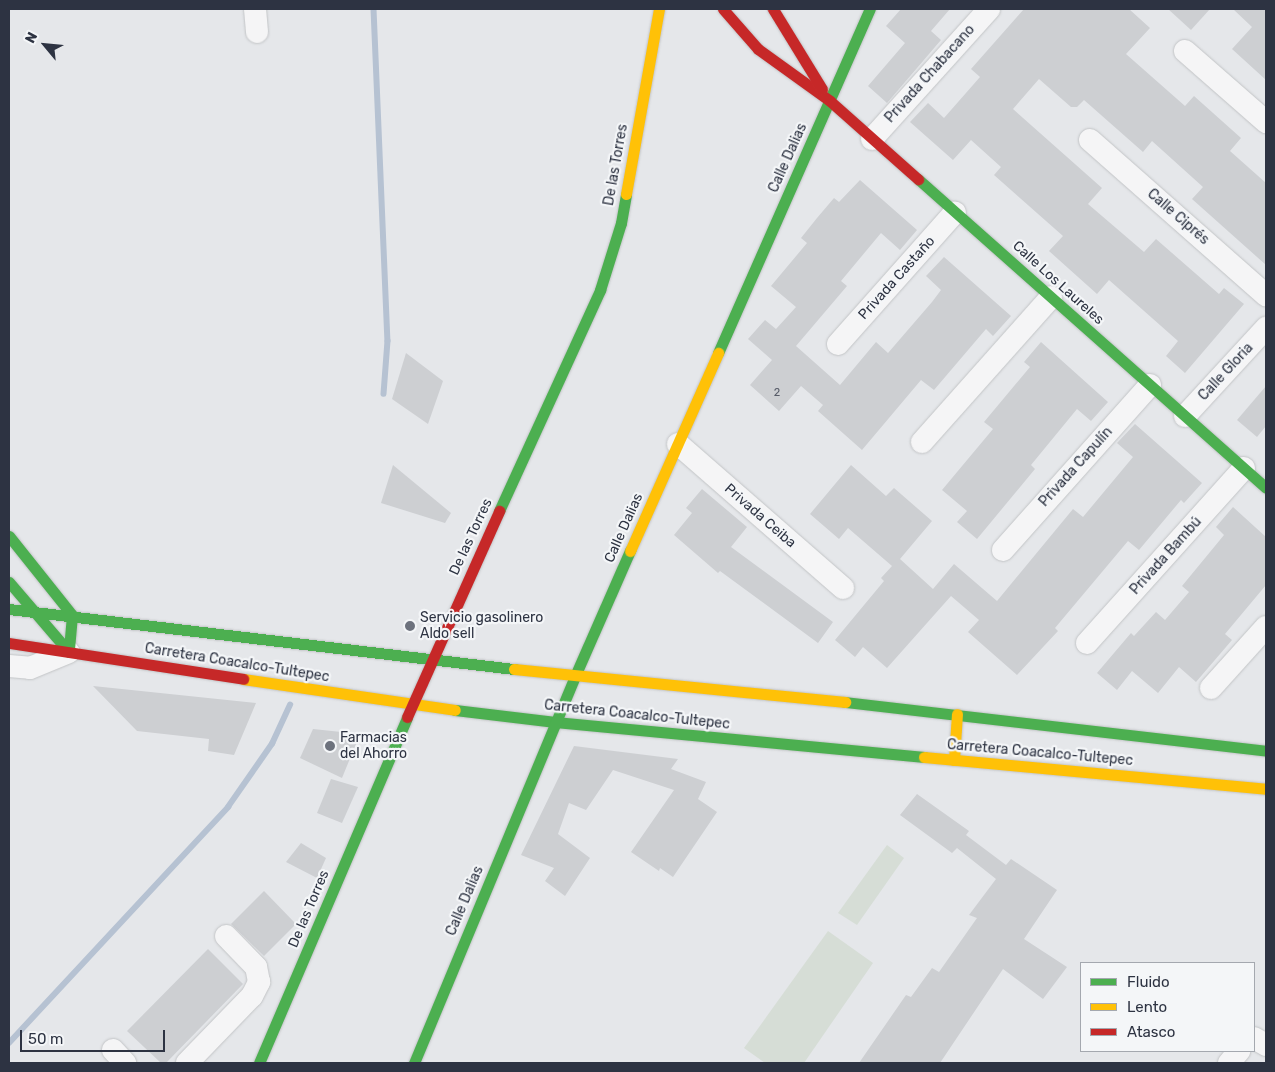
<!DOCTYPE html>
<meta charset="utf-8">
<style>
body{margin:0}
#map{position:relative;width:1275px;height:1072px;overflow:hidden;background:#e5e7ea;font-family:Rubik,sans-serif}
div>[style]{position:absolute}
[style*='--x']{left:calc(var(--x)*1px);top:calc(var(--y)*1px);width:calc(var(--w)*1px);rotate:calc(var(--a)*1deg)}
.green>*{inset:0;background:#d6ddd6}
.stream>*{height:5.5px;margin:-2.75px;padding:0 2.75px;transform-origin:2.75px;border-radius:2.75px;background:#b6c2d2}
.building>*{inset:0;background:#cdcfd2}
.roads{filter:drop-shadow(0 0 1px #c2c4c6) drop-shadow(0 0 1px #c2c4c6)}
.street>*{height:22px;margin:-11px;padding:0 11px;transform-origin:11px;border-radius:11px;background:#f5f5f6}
.fast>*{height:11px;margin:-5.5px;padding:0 5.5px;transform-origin:5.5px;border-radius:5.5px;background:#4caf50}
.slow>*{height:11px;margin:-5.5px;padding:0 5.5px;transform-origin:5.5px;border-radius:5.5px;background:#ffc107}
.jam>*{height:11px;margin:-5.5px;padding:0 5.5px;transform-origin:5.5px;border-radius:5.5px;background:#c62828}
.dots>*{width:14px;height:14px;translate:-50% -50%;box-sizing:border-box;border:2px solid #f4f6f8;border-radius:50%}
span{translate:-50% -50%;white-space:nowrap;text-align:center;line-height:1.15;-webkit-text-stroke:4.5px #f4f6f8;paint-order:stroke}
.number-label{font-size:11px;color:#575c68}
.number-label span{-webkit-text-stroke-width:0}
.street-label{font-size:14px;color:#2d3342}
.poi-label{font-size:14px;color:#2d3342}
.left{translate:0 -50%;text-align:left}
.frame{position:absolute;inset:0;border:10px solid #2d3342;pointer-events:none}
.legend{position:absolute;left:1080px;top:962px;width:175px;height:90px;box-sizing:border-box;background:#f4f6f8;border:1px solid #a4a8af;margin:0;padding:6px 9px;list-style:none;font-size:15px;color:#2d3342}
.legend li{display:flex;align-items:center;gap:10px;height:25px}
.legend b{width:25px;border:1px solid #a4a8af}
.north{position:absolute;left:20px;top:20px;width:50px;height:50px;-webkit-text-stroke:4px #f4f6f8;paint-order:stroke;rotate:298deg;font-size:14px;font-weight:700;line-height:20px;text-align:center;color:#2d3342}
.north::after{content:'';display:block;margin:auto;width:18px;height:22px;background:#2d3342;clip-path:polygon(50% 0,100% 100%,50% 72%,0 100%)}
.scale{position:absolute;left:20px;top:1030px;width:145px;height:22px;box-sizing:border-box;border:2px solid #2d3342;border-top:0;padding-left:6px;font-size:15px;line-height:18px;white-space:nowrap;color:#2d3342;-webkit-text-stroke:4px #f4f6f8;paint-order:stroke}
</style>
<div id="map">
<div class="green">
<i style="clip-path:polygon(887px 845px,904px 858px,857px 925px,838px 913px)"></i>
<i style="clip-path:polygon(828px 931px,873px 963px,804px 1063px,765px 1063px,744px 1048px)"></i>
</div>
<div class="stream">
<i style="--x:374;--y:9;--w:332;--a:87.6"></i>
<i style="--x:388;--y:341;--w:53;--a:94.3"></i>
<i style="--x:9;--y:1043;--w:322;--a:-47.1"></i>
<i style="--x:228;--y:807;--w:77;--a:-55.1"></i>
<i style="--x:272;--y:744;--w:43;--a:-65.2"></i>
</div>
<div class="building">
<i style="clip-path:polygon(901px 9px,950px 9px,931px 31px,941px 40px,887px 103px,868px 86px,905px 43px,886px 26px)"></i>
<i style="clip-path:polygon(1024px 9px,1129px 9px,1150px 28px,1126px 54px,1185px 106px,1194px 96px,1241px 138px,1230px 151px,1266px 183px,1266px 265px,1192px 199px,1203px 187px,1152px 141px,1143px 152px,1084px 100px,1077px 107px,1071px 107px,1039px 79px,1013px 109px,1102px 188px,1088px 204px,1144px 252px,1156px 239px,1219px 294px,1224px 288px,1244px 304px,1185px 373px,1166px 356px,1178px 341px,1109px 280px,1097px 294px,1049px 251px,1063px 236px,994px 175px,1001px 167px,971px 140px,953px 160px,910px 122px,928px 103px,944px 118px,980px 77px,971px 69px)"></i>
<i style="clip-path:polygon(1168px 9px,1210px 9px,1191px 30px)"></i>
<i style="clip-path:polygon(1233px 9px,1266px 9px,1266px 80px,1232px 49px,1252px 27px)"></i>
<i style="clip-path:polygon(860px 180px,917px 230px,900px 250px,881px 233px,841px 281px,847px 286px,796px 346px,840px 385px,876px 342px,888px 353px,932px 302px,941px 290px,926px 276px,944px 257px,1011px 316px,993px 336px,986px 329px,934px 390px,921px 380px,862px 450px,818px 411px,823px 405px,801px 386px,779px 411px,750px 385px,772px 360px,748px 339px,765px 320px,776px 329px,796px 307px,771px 286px,807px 243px,801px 238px,817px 218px,834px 198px,839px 202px)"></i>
<i style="clip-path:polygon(1041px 342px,1108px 402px,1091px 421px,1077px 409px,1031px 465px,1035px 469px,977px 539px,957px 522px,967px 511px,942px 490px,993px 429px,984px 422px,1030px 367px,1024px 362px)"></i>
<i style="clip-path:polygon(406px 353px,443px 381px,428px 424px,392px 399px)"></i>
<i style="clip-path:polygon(1266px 386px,1266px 426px,1257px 437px,1237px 420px)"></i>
<i style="clip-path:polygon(1135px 424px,1202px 483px,1184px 503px,1181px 500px,1139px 550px,1128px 541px,1055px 628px,1058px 631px,1017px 675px,968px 632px,979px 620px,951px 596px,887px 668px,863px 647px,855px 657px,835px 640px,884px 581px,881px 578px,892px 566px,848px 528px,839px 539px,810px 514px,851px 465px,886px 496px,894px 488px,932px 521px,900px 559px,933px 589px,954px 564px,997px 601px,1073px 509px,1083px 517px,1133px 457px,1117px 443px)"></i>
<i style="clip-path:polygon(393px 465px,451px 513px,445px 523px,381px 503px)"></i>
<i style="clip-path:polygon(702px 489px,747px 527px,731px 547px,833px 622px,818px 643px,720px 571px,718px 573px,674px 535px,692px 513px,686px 508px)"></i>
<i style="clip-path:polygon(1233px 507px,1266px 537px,1266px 585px,1225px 634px,1232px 640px,1196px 682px,1179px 667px,1158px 693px,1132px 671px,1117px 690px,1097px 673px,1131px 633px,1134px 636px,1156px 612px,1165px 620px,1189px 592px,1182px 586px,1224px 535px,1216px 527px)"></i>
<i style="clip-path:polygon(93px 686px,256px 703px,234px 755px,208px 751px,209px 739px,137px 731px)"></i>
<i style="clip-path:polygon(313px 729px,360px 734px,342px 778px,300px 758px)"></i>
<i style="clip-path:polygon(574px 746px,678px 759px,671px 769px,706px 782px,698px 799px,717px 812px,673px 877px,660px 868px,659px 871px,631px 852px,674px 790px,613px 770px,586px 810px,569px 803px,558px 834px,590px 858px,565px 896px,545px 881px,554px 868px,521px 855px)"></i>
<i style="clip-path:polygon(331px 779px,358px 787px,342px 823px,317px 813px)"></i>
<i style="clip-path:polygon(917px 794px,969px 831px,966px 835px,1006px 865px,1011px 859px,1057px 890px,1024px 939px,1067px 967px,1043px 999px,1003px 969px,940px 1063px,859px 1063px,906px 995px,911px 997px,932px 968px,939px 972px,977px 918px,969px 915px,996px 879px,957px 848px,952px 853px,900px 815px)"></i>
<i style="clip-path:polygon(301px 843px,326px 858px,317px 878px,286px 862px)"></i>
<i style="clip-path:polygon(264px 891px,296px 924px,264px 956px,231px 924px)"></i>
<i style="clip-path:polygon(208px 949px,243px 984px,166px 1063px,161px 1063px,127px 1031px)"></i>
</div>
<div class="roads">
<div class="street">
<i style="--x:255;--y:9;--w:23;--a:85"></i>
<i style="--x:1185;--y:51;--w:108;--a:41.2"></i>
<i style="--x:872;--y:139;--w:175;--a:-48"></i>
<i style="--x:1090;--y:140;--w:235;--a:41.4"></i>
<i style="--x:838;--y:344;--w:176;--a:-48.4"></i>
<i style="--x:1185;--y:416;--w:120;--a:-47.4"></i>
<i style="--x:922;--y:442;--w:194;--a:-48.3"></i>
<i style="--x:678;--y:444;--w:219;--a:41.1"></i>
<i style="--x:1003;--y:550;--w:221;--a:-48.3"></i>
<i style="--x:1087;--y:643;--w:235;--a:-48.1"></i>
<i style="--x:9;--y:666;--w:21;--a:5"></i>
<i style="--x:30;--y:668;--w:42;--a:-22.3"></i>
<i style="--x:1211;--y:688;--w:82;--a:-48"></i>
<i style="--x:1254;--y:1038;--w:14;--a:30"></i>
<i style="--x:113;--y:1050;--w:18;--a:47"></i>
<i style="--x:187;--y:1063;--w:93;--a:-45.9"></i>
<i style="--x:252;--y:996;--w:16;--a:-63"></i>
<i style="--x:259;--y:982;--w:15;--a:-101"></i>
<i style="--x:256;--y:967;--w:43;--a:-134.1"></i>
<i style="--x:1229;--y:1063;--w:16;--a:-50"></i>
</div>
<div class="fast">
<i style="--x:918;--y:179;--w:465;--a:41.6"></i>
<i style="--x:718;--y:353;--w:376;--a:-66.2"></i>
<i style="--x:499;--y:511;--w:243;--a:-65.4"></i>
<i style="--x:600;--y:290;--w:70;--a:-72.6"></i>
<i style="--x:621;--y:223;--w:29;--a:-80"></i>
<i style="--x:9;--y:536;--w:101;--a:51.4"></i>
<i style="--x:72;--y:615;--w:37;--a:95"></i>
<i style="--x:9;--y:582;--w:92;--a:49.4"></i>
<i style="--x:9;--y:609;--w:509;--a:6.78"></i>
<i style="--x:845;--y:702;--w:424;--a:6.6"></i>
<i style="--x:455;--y:710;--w:101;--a:6.8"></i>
<i style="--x:555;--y:722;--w:371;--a:5.4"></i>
<i style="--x:259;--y:1063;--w:376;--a:-66.8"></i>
<i style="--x:414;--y:1063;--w:419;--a:-67.4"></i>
<i style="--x:575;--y:676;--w:137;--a:-66.3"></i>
</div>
<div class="slow">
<i style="--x:626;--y:194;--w:188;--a:-79.9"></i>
<i style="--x:630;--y:551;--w:217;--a:-66"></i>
<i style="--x:514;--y:669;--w:333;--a:5.7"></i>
<i style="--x:243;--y:679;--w:214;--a:8.3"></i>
<i style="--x:924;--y:757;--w:343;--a:5.3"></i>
<i style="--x:954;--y:760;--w:46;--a:-86.3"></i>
</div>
<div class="jam">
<i style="--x:723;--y:9;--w:53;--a:48.8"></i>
<i style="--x:758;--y:49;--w:89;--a:35.8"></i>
<i style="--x:830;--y:101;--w:118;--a:41.6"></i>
<i style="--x:773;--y:9;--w:94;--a:58.5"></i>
<i style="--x:9;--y:643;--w:237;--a:8.7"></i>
<i style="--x:407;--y:717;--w:226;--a:-65.9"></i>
</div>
</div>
<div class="dots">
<i style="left:410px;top:626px;background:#6d727d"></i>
<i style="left:330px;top:746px;background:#6d727d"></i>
</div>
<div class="number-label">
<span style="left:777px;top:393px">2</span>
</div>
<div class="street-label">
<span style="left:930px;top:74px;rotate:-48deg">Privada Chabacano</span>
<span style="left:788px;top:158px;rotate:-66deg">Calle Dalias</span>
<span style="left:616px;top:165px;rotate:-80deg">De las Torres</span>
<span style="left:1178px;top:217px;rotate:41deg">Calle Ciprés</span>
<span style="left:897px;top:278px;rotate:-48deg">Privada Castaño</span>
<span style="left:1058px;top:283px;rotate:42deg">Calle Los Laureles</span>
<span style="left:1226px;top:372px;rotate:-47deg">Calle Gloria</span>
<span style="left:1076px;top:467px;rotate:-48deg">Privada Capulín</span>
<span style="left:760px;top:516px;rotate:41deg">Privada Ceiba</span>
<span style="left:624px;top:528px;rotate:-66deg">Calle Dalias</span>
<span style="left:471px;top:537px;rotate:-65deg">De las Torres</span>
<span style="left:1166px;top:556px;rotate:-48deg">Privada Bambú</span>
<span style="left:237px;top:663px;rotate:9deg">Carretera Coacalco-Tultepec</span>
<span style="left:637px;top:715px;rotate:6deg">Carretera Coacalco-Tultepec</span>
<span style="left:1040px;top:753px;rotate:5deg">Carretera Coacalco-Tultepec</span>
<span style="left:465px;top:901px;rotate:-67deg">Calle Dalias</span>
<span style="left:309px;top:909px;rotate:-67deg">De las Torres</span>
</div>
<div class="poi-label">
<span class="left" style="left:420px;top:626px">Servicio gasolinero<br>Aldo sell</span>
<span class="left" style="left:340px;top:746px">Farmacias<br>del Ahorro</span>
</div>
<div class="frame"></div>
<ul class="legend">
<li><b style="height:6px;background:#4caf50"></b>Fluido</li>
<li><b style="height:6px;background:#ffc107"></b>Lento</li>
<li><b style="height:6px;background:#c62828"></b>Atasco</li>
</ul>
<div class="north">N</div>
<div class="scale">50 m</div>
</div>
